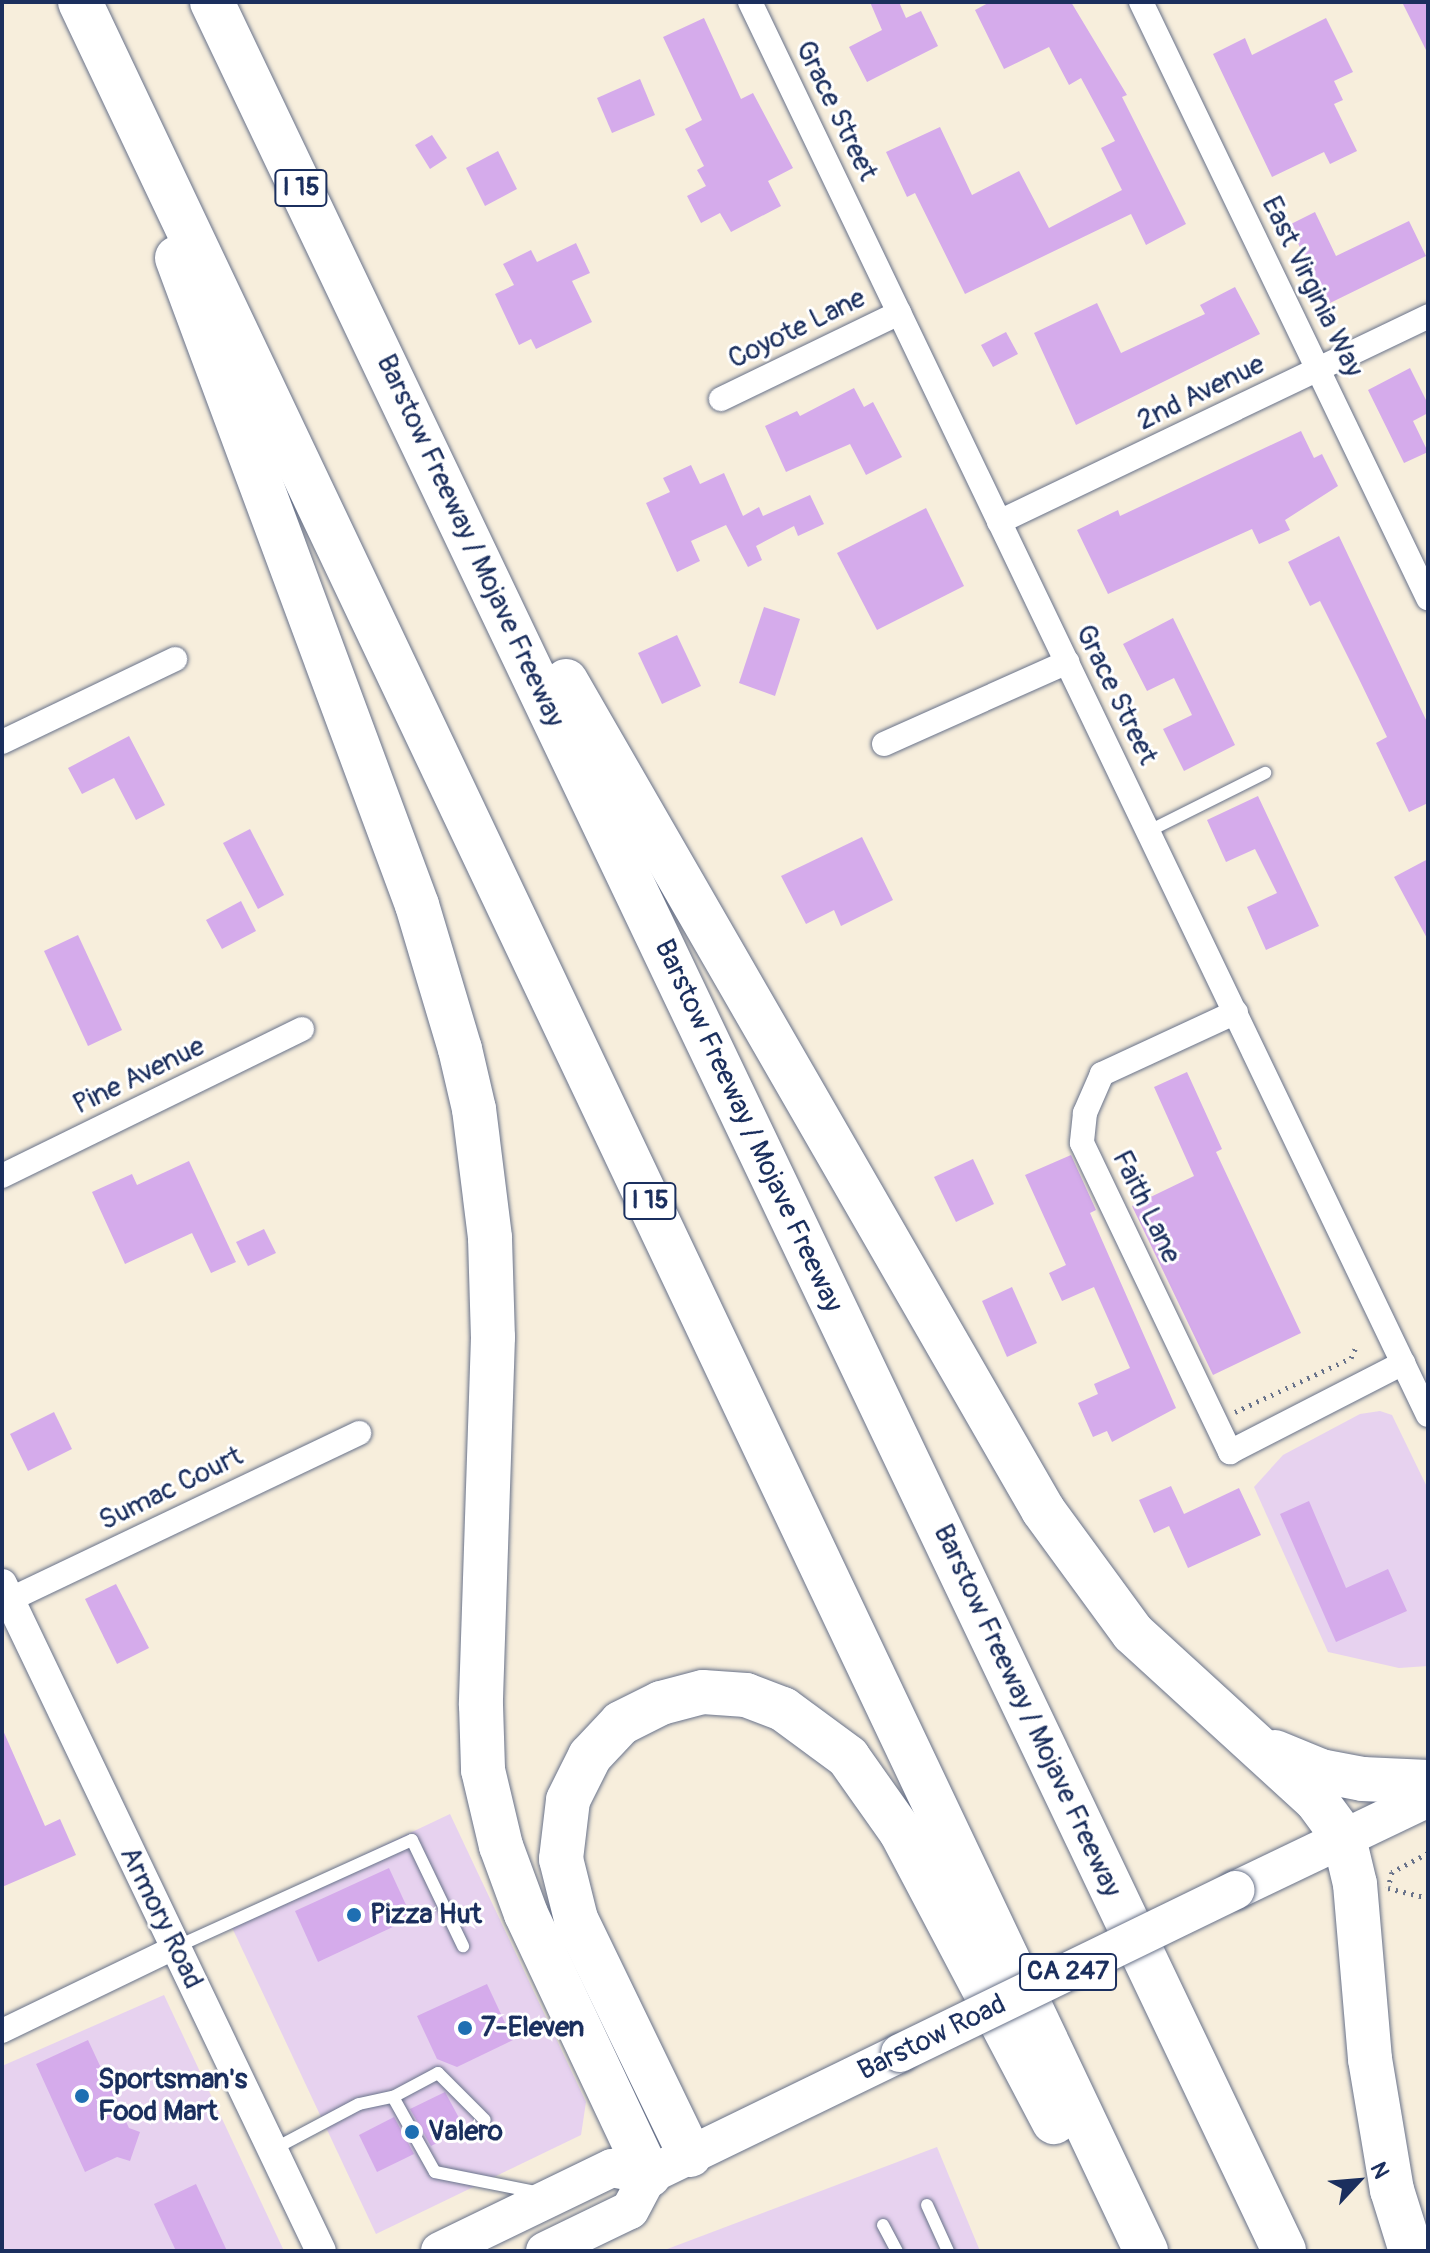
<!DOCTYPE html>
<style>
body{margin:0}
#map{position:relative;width:1430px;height:2253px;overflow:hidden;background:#f7eedc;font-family:Pangolin,sans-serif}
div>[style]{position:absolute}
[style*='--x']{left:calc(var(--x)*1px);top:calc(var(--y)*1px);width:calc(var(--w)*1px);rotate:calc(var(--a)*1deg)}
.built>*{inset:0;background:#e7d2ef}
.building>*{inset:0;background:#d5abeb}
.path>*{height:5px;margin-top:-2.5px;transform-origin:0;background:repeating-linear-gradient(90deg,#68728a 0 2px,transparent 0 8px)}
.roads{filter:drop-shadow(0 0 2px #68728a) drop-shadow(0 0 2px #68728a)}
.service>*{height:12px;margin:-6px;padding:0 6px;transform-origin:6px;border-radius:6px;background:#fff}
.minor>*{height:24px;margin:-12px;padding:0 12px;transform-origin:12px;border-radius:12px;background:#fff}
.tertiary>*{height:30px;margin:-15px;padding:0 15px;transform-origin:15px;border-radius:15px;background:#fff}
.primary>*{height:38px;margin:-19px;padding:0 19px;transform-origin:19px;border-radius:19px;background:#fff}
.motorway>*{height:44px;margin:-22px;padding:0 22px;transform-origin:22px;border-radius:22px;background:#fff}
.bridges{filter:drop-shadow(0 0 2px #68728a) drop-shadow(0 0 2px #68728a)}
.primary-bridge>*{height:38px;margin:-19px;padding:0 19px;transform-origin:19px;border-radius:19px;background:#fff}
.dots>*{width:22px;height:22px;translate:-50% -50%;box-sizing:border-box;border:4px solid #fff;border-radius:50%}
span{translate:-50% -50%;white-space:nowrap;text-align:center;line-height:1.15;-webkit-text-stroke:6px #fff;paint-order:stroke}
.shield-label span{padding:2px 6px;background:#fff;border:2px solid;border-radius:6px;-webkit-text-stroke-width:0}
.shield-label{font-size:26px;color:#1b2f5e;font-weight:700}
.street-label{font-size:28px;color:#1b2f5e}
.poi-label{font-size:28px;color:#1b2f5e;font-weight:700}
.left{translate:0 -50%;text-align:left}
.frame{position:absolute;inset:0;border:4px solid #1b2f5e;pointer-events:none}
.north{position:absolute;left:1318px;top:2141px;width:80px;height:80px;-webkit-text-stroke:6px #fff;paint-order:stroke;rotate:64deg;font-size:22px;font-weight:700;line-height:32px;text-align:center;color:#1b2f5e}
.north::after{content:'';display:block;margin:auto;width:28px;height:36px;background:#1b2f5e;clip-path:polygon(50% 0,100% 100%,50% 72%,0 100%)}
</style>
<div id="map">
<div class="built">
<i style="clip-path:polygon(1380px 1411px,1392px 1415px,1428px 1489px,1428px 1666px,1399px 1668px,1328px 1652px,1254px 1487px,1283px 1455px,1360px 1414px)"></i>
<i style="clip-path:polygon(450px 1814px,586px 2102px,581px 2135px,376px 2234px,228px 1919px)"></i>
<i style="clip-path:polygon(164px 1995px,284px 2251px,2px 2251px,2px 2066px)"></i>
<i style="clip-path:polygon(937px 2147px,980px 2251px,662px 2251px)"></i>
</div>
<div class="building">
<i style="clip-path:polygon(870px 2px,899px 2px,906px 18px,921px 11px,938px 46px,867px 82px,849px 47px,882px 30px)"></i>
<i style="clip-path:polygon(990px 2px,1071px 2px,1127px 95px,1122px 97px,1186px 224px,1146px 245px,1131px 214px,965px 294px,915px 193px,907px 197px,886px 152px,940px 127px,972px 195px,1019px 171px,1049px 228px,1122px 190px,1101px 148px,1115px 141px,1081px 78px,1069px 85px,1049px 47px,1004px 69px,975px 10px)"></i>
<i style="clip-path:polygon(1402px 2px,1428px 2px,1428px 54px)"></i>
<i style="clip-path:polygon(704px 18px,741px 99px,753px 93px,793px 168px,768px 181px,781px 206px,731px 232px,720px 213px,701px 223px,687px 196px,706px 186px,697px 170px,704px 166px,685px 129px,702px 120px,663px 37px)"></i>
<i style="clip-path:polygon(1326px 18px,1353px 72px,1334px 81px,1343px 100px,1334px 104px,1357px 151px,1330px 164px,1324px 152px,1272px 177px,1213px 54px,1245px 38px,1252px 55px)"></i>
<i style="clip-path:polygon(640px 79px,655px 115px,612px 133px,597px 98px)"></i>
<i style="clip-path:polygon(432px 135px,447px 158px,430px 169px,415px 145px)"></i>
<i style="clip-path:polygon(498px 151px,517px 189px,485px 206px,466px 168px)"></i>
<i style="clip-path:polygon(1315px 212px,1336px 256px,1409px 221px,1426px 256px,1328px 304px,1289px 225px)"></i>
<i style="clip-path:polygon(576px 243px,590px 273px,572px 281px,592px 322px,536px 349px,531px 339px,519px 345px,495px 294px,514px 285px,503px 264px,531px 250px,537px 262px)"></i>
<i style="clip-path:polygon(1235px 287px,1260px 334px,1076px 425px,1034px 333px,1097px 303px,1121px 353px,1205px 314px,1200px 305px)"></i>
<i style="clip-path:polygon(1006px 332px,1018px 354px,993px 367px,981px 345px)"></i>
<i style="clip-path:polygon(1410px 368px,1428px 404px,1428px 413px,1413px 421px,1428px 452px,1404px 463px,1368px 390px)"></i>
<i style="clip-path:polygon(854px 388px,864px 407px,873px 402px,902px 457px,866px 475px,850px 444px,786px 472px,765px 426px,797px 411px,800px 416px)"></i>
<i style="clip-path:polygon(1301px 431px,1314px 458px,1322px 454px,1338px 486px,1285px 520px,1290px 530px,1259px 544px,1252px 529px,1108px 594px,1077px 530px,1118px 510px,1120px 516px)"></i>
<i style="clip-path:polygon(691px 465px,700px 484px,724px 473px,743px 516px,759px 507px,763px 516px,810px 495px,824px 524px,798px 536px,794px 526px,756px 546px,762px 560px,748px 567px,726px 525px,691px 541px,700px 561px,677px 572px,646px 503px,670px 492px,663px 478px)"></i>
<i style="clip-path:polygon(926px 508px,964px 586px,877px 630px,837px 553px)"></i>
<i style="clip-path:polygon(1339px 536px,1428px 724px,1428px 803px,1409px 812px,1376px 743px,1387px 737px,1358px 677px,1320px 601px,1310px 606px,1288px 562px)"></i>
<i style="clip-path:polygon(764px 607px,800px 619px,775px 696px,739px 683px)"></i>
<i style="clip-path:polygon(1173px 618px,1235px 745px,1184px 771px,1163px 729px,1192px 715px,1174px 678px,1147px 691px,1123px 644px)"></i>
<i style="clip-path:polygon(677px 635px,701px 686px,662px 704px,638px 653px)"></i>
<i style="clip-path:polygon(129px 736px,165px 805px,136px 820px,114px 778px,82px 794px,68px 768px)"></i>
<i style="clip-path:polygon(1258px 796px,1319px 926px,1266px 950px,1247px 907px,1277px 893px,1255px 849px,1226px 862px,1207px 820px)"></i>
<i style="clip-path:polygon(250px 829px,284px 895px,258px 909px,223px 843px)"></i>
<i style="clip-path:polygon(862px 837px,893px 900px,841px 926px,834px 910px,806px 924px,781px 876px)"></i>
<i style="clip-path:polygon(1428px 859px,1428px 940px,1394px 877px)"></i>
<i style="clip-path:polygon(241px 901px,256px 931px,222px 949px,206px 920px)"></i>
<i style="clip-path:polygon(78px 935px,122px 1030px,88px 1046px,44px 951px)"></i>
<i style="clip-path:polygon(1187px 1072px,1222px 1149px,1216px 1152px,1301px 1333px,1213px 1375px,1132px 1206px,1194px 1176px,1154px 1087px)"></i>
<i style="clip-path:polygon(1071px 1155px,1096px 1210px,1090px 1213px,1176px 1408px,1112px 1442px,1107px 1431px,1093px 1437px,1078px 1403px,1098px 1394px,1094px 1384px,1130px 1368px,1094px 1287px,1062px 1301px,1049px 1273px,1066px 1265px,1025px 1175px)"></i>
<i style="clip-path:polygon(973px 1159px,994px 1204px,956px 1222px,934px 1177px)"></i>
<i style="clip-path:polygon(189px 1161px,236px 1262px,211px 1273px,192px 1233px,125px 1264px,92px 1192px,132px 1174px,137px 1185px)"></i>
<i style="clip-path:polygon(264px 1229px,276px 1253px,248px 1266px,236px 1242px)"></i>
<i style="clip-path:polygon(1012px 1287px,1037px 1343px,1007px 1357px,982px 1301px)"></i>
<i style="clip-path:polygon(54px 1412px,72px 1449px,28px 1471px,10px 1434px)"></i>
<i style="clip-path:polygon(1171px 1486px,1184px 1514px,1239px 1488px,1261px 1535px,1188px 1568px,1169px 1526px,1154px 1533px,1139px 1500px)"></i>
<i style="clip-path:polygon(1309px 1501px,1346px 1588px,1388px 1569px,1407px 1611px,1336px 1642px,1280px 1514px)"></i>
<i style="clip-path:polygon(116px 1584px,149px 1648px,117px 1664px,85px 1599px)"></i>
<i style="clip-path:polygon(2px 1728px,45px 1826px,60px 1819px,76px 1855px,2px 1887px)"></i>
<i style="clip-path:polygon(389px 1868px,412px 1918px,318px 1962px,295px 1911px)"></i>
<i style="clip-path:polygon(487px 1984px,513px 2040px,457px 2067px,437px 2059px,417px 2016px)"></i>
<i style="clip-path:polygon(88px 2040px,129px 2128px,140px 2132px,130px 2161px,117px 2157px,85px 2172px,36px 2064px)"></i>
<i style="clip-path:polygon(445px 2092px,465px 2129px,431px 2146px,410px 2109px)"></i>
<i style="clip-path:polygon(394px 2117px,414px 2154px,377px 2172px,359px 2135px)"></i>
<i style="clip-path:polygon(196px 2184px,227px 2251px,176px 2251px,154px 2204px)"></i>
</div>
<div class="path">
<i style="--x:1235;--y:1412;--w:128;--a:-25"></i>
<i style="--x:1351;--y:1358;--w:12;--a:-66"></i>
<i style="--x:1428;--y:1853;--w:41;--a:152.2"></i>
<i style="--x:1392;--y:1872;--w:16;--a:104"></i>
<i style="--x:1388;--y:1888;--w:41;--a:14"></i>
</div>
<div class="roads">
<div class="service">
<i style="--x:1149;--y:831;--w:130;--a:-26.6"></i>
<i style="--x:176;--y:1947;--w:259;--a:-24.4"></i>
<i style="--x:412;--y:1840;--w:118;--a:64.3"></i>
<i style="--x:393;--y:2097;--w:51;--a:-28.1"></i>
<i style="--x:438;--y:2073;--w:66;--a:45"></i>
<i style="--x:272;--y:2150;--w:98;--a:-27.9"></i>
<i style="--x:359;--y:2104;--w:35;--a:-12"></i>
<i style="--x:393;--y:2097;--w:86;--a:60.8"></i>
<i style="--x:435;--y:2172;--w:107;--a:11.3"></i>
<i style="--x:927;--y:2205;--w:51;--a:65.5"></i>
<i style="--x:883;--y:2225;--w:30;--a:62"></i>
</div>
<div class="minor">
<i style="--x:750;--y:2;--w:1567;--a:64.37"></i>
<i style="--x:1141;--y:2;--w:662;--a:64.29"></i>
<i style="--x:721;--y:399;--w:198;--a:-25.8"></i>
<i style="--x:999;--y:522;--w:476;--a:-25.6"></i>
<i style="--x:2;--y:742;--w:192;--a:-25.6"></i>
<i style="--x:884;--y:744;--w:201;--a:-24.1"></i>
<i style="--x:1236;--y:1012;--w:148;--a:155.2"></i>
<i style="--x:1102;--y:1074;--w:43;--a:113.6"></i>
<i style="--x:1085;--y:1113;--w:30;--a:96"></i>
<i style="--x:1082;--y:1143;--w:343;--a:64.4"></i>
<i style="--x:1230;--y:1452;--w:195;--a:-27.2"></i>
<i style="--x:2;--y:1176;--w:334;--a:-26.1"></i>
<i style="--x:9;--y:1600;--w:388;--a:-25.5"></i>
<i style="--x:2;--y:2031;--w:193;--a:-25.8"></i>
</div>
<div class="tertiary">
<i style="--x:2;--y:1584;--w:739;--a:64.44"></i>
</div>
<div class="primary">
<i style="--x:1236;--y:1890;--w:213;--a:-25.6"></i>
<i style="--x:440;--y:2251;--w:191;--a:-25.8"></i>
<i style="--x:612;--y:2168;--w:38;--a:11"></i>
<i style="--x:545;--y:2251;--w:94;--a:-25.8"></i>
<i style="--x:630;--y:2210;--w:40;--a:-62"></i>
<i style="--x:649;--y:2175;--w:279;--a:-25.9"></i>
</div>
<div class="motorway">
<i style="--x:80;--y:2;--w:2489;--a:64.64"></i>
<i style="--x:212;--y:2;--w:2491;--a:64.51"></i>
<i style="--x:177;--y:258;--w:690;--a:69.65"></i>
<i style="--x:417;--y:905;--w:150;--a:73.4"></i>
<i style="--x:460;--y:1049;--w:62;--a:76.9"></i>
<i style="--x:474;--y:1109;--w:130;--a:82.9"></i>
<i style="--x:490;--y:1238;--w:99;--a:88.3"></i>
<i style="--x:493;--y:1337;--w:368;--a:91.9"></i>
<i style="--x:481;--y:1705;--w:65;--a:88.2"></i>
<i style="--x:483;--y:1770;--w:78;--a:76.7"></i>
<i style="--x:501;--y:1846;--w:72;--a:69.8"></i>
<i style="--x:526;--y:1914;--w:289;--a:64.8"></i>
<i style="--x:566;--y:681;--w:956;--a:60.08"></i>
<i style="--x:1043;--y:1510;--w:152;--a:53.8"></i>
<i style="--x:1133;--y:1633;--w:248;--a:42.4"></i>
<i style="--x:1316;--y:1800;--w:47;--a:53.6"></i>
<i style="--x:1344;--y:1838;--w:47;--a:76.6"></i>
<i style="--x:1355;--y:1884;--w:176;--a:85.1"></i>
<i style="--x:1370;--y:2059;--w:133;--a:80.5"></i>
<i style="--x:1392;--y:2190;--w:64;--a:72.7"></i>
<i style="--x:1275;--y:1752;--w:50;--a:22.4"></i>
<i style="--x:1321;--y:1771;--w:43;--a:10.8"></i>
<i style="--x:1363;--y:1779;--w:65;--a:2.6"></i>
<i style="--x:690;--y:2155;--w:262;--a:-115.8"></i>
<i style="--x:576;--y:1919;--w:62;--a:-104"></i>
<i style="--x:561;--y:1859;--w:59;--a:-83.2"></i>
<i style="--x:568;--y:1800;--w:49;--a:-63.4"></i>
<i style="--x:590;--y:1756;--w:45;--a:-46.8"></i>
<i style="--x:621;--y:1723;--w:45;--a:-26.6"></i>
<i style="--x:661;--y:1703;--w:43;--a:-14.7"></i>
<i style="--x:703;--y:1692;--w:43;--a:4"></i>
<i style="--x:746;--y:1695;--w:40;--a:21"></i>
<i style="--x:783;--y:1709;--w:81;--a:36.4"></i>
<i style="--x:848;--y:1757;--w:92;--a:54.8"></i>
<i style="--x:901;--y:1832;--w:328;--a:62.2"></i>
</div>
</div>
<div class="bridges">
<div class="primary-bridge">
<i style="--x:900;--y:2053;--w:373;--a:-25.9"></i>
</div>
</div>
<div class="dots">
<i style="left:354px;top:1915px;background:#1f6fb2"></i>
<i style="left:465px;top:2028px;background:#1f6fb2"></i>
<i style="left:82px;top:2096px;background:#1f6fb2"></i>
<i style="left:412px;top:2132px;background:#1f6fb2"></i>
</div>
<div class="shield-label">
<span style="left:301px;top:188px">I 15</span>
<span style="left:650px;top:1201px">I 15</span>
<span style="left:1068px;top:1972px">CA 247</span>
</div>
<div class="street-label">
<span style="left:836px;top:111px;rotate:64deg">Grace Street</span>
<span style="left:1312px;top:287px;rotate:64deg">East Virginia Way</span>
<span style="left:797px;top:329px;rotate:-26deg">Coyote Lane</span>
<span style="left:1201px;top:393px;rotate:-26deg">2nd Avenue</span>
<span style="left:470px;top:541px;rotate:65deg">Barstow Freeway / Mojave Freeway</span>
<span style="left:1116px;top:695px;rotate:64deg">Grace Street</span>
<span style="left:139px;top:1076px;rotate:-26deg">Pine Avenue</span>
<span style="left:748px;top:1126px;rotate:65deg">Barstow Freeway / Mojave Freeway</span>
<span style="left:1146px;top:1207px;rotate:64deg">Faith Lane</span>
<span style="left:171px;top:1489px;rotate:-26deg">Sumac Court</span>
<span style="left:1027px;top:1711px;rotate:65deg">Barstow Freeway / Mojave Freeway</span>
<span style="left:161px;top:1918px;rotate:64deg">Armory Road</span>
<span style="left:932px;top:2038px;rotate:-26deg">Barstow Road</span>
</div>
<div class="poi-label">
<span class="left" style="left:370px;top:1915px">Pizza Hut</span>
<span class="left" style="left:481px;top:2028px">7-Eleven</span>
<span class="left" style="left:98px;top:2096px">Sportsman's<br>Food Mart</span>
<span class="left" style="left:428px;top:2132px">Valero</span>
</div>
<div class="frame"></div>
<div class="north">N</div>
</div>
